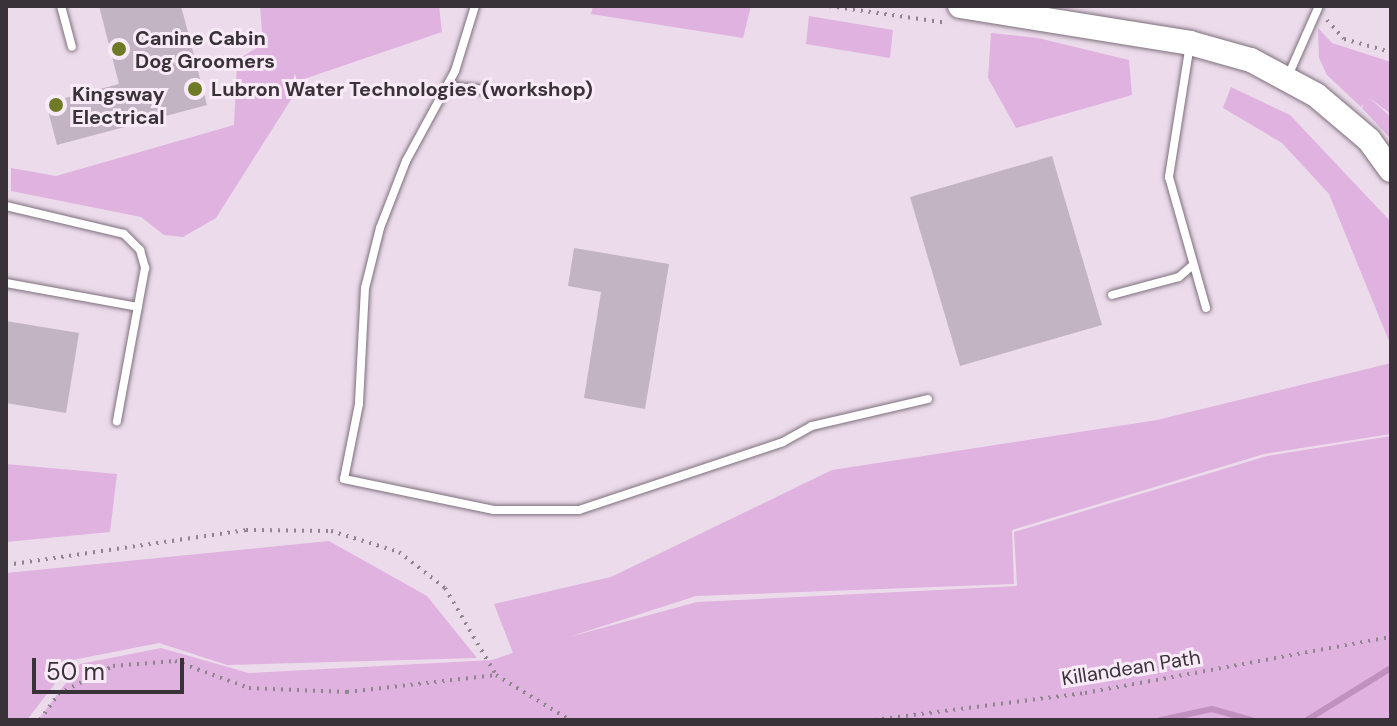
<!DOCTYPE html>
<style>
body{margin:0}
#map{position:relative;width:1397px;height:726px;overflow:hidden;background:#ecdceb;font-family:"DM Sans",sans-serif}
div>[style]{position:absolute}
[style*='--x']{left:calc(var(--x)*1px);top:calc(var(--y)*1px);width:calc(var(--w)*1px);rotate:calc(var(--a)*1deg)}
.green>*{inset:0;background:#e0b2e0}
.stream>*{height:6px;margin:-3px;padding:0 3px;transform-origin:3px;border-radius:3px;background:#c090bf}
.building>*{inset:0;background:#c3b4c3}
.path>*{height:4px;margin-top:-2px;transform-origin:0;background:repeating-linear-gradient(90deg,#90858f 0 2px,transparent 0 8px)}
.roads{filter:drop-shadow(0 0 2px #7d6f7c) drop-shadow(0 0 2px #7d6f7c)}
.service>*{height:8px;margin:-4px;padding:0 4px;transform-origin:4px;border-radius:4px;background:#fff}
.secondary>*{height:24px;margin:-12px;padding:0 12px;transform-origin:12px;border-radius:12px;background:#fff}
.dots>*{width:22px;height:22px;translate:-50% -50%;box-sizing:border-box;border:4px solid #f9eaf8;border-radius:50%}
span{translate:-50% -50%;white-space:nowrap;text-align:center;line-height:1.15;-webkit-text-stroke:6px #f9eaf8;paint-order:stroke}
.poi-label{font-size:20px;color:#393339;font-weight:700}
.left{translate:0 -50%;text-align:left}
.street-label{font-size:20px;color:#393339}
.frame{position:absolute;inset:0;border:8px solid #393339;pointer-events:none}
.scale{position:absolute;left:32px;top:658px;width:152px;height:36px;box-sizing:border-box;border:4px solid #393339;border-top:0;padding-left:10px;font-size:24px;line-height:28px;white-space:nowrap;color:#393339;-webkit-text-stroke:6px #f9eaf8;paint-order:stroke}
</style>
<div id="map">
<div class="green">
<i style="clip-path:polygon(260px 6px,439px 6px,442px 32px,304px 79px,216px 218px,183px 237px,164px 235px,141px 217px,11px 191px,11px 168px,56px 176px,234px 125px,237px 60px,263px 44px)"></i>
<i style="clip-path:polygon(593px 6px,751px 6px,743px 38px,591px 14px)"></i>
<i style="clip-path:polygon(809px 16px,893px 30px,890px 58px,806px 44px)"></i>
<i style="clip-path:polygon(1318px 28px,1332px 43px,1391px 62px,1391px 114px,1368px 97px,1391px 117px,1391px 139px,1362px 108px,1364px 103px,1361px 107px,1327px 75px,1319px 58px)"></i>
<i style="clip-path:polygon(991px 33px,1038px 38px,1129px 60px,1132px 95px,1016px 128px,988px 78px)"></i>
<i style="clip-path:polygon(1231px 87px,1290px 115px,1391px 222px,1391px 346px,1329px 194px,1282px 143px,1223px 108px)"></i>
<i style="clip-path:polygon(1391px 363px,1391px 434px,1264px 454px,1012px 530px,1014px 584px,696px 596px,569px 637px,697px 602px,1017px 586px,1014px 532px,1267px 456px,1391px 436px,1391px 720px,38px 720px,80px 664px,161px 648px,249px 673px,492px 660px,513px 653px,494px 604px,611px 577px,832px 470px,1157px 420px)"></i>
<i style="clip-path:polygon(6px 464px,117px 474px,110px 532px,6px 542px)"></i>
<i style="clip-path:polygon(329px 541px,427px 596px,477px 658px,227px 665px,159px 643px,73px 660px,27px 720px,6px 720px,6px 573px)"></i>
</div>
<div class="stream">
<i style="--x:1161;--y:720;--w:52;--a:-12.2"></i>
<i style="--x:1212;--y:709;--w:41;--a:15.8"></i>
<i style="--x:1307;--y:720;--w:99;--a:-31.8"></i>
</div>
<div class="building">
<i style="clip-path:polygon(99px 6px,181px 6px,207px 105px,57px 145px,46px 103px,119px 84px)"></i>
<i style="clip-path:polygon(1052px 156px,1102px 325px,960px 366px,910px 197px)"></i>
<i style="clip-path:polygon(574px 248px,669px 264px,645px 409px,584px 398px,601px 292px,568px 286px)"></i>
<i style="clip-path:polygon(6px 321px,79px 333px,66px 413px,6px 403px)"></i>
</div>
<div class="path">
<i style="--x:829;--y:6;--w:120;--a:8.1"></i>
<i style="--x:1327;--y:20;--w:25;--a:48"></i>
<i style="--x:1344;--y:39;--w:49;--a:15.5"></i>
<i style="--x:6;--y:565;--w:243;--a:-8.3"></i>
<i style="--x:246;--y:530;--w:85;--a:0.7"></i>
<i style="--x:331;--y:531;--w:71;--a:17.2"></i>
<i style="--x:399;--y:552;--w:58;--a:38"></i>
<i style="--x:445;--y:588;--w:101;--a:59.6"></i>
<i style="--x:496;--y:675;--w:87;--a:31.3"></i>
<i style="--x:40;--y:720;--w:32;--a:-55"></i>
<i style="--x:58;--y:694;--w:62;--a:-27"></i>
<i style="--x:113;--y:666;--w:62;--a:-4.6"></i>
<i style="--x:175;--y:661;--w:79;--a:20"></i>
<i style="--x:249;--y:688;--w:98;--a:2.3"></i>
<i style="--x:347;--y:692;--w:150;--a:-6.5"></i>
<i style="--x:874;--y:720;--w:213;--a:-7.3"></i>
<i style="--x:1085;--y:693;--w:311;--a:-10.4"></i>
</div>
<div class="roads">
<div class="service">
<i style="--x:61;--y:6;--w:42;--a:75"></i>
<i style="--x:475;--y:6;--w:68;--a:107.1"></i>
<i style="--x:455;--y:71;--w:102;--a:118.6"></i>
<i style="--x:406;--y:161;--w:72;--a:111.2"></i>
<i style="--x:380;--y:228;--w:62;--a:104"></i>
<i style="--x:365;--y:288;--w:116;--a:93"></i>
<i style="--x:359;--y:404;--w:76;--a:101.3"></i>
<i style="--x:344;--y:479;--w:153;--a:11.7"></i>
<i style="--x:494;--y:510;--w:85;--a:0"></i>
<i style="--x:579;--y:510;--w:215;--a:-18.4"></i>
<i style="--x:783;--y:442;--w:33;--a:-29"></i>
<i style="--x:812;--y:426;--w:119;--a:-13.1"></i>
<i style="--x:1190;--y:44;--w:135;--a:99"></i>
<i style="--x:1169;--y:177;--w:136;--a:74.2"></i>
<i style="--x:1288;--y:76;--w:77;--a:-66.1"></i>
<i style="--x:447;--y:86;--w:47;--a:6.1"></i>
<i style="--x:6;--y:206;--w:121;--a:13.3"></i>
<i style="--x:124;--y:234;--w:23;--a:45"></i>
<i style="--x:140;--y:250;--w:19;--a:74"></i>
<i style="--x:145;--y:268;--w:156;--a:100.4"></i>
<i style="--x:6;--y:283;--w:134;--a:10.3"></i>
<i style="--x:1112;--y:295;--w:69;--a:-15"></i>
<i style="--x:1179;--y:277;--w:18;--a:-41"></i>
</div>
<div class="secondary">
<i style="--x:960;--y:6;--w:233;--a:9.1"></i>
<i style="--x:1190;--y:43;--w:63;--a:15.6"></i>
<i style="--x:1251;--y:60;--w:74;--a:28.3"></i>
<i style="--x:1316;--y:95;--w:70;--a:40.3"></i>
<i style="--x:1369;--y:140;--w:37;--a:54"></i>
</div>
</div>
<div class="dots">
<i style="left:119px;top:49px;background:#6e7a26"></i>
<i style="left:195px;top:89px;background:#6e7a26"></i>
<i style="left:56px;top:105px;background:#6e7a26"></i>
</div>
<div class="poi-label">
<span class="left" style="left:135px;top:50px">Canine Cabin<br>Dog Groomers</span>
<span class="left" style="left:211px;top:89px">Lubron Water Technologies (workshop)</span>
<span class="left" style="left:72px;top:106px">Kingsway<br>Electrical</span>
</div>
<div class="street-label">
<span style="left:1131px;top:668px;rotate:-9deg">Killandean Path</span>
</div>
<div class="frame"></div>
<div class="scale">50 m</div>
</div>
